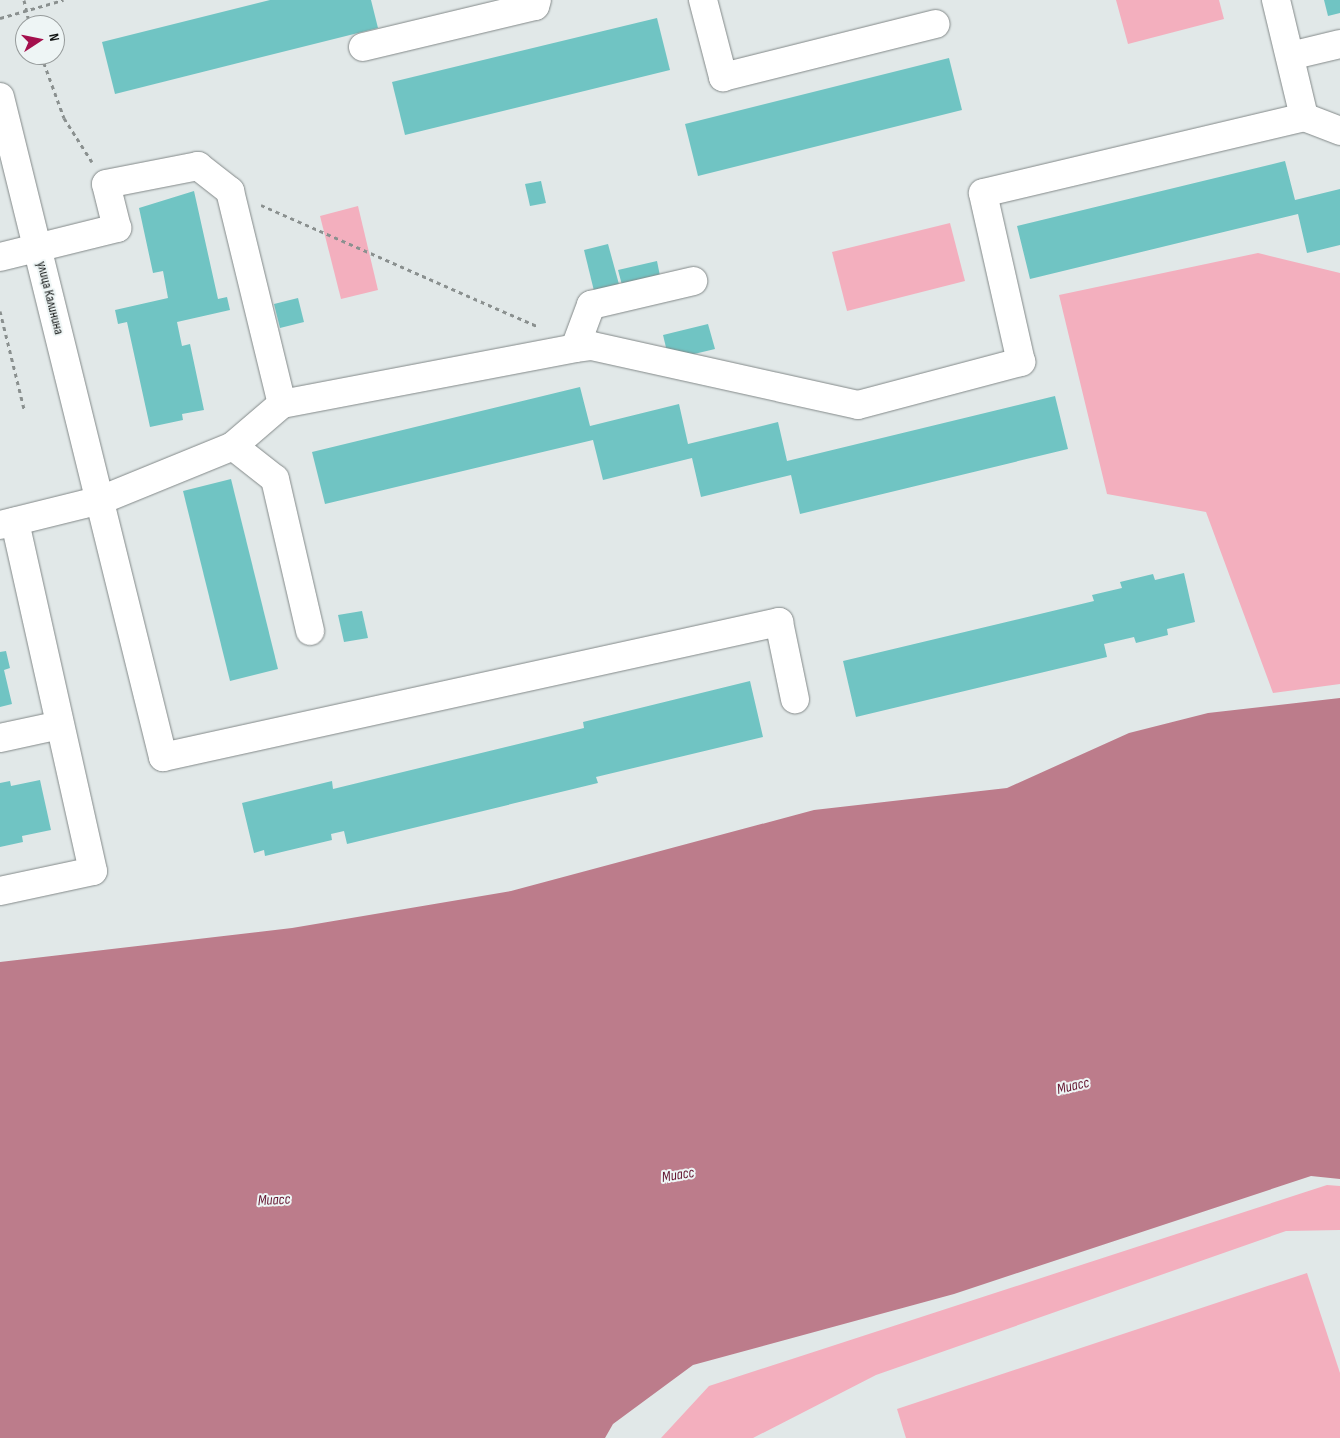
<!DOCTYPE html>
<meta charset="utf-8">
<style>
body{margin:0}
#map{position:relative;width:1340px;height:1438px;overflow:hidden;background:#e1e8e8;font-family:"Sofia Sans Condensed",sans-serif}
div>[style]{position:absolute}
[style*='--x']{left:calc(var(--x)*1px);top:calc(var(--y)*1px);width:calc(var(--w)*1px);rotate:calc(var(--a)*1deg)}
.green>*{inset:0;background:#f3afbe}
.water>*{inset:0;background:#bc7c8b}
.building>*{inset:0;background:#70c4c3}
.path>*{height:3px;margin-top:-1.5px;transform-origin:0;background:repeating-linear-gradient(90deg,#8a908f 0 4px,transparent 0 8px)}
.roads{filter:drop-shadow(0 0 1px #838989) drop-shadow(0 0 1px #838989)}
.minor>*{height:28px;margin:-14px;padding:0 14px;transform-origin:14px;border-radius:14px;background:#fff}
span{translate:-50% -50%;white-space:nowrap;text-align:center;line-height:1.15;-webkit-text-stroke:4px #eef5f5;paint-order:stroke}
.street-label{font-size:14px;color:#121514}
.water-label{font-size:15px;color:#651732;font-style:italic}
.north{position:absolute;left:15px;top:15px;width:50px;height:50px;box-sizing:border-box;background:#eef5f5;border:1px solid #969b9b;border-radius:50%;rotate:79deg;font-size:14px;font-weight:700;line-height:20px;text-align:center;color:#121514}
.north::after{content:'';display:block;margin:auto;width:18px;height:22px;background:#a4104d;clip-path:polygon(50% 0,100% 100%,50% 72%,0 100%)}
</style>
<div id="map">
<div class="green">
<i style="clip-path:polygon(1116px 0,1219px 0,1224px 19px,1128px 44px)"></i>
<i style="clip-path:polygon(358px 206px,378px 290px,341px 299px,320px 216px)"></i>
<i style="clip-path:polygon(950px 223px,965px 281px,847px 311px,832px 252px)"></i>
<i style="clip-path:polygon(1258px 253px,1340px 273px,1340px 684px,1273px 693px,1206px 512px,1107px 494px,1059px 295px)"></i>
<i style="clip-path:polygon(1327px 1185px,1340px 1186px,1340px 1230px,1286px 1231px,876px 1375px,753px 1438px,661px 1438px,709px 1386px)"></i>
<i style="clip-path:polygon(1307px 1273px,1340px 1373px,1340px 1438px,906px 1438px,897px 1409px)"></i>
</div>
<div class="water">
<i style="clip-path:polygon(1340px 698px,1340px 1179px,1311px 1176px,954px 1294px,693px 1365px,613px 1424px,605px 1438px,0 1438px,0 962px,292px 928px,511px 891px,814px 810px,1007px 788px,1129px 733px,1208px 713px)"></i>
</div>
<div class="building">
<i style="clip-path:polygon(270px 0,371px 0,378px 28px,115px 94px,102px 42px)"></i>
<i style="clip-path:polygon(1324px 0,1340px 0,1340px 13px,1328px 16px)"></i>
<i style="clip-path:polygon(657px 18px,670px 70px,405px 135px,392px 82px)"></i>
<i style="clip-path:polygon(949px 58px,962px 110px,698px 176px,685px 124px)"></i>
<i style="clip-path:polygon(1285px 161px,1295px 200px,1340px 189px,1340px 245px,1307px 253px,1298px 214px,1030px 279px,1017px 226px)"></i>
<i style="clip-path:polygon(541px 181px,546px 203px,530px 206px,525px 184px)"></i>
<i style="clip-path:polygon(194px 191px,218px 299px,227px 297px,230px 310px,177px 322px,182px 346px,190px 344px,204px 410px,182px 414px,183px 420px,150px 427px,127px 322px,118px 324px,115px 310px,168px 298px,163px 271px,153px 273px,139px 208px)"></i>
<i style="clip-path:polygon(608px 244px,620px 288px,595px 295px,584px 250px)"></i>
<i style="clip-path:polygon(657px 261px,660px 276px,622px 285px,618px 270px)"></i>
<i style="clip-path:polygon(298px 298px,304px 322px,280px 328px,274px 304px)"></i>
<i style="clip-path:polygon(708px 324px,715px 349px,669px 360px,663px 335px)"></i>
<i style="clip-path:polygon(580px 387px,590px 426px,679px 404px,688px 444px,778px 422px,787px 461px,1055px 396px,1068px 449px,800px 514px,791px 475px,701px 497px,692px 458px,603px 480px,593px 440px,325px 504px,312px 452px)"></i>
<i style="clip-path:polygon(231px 479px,278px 669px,230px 681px,183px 491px)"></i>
<i style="clip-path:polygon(1184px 573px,1195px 622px,1167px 629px,1168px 635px,1136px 643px,1134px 637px,1104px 644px,1107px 657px,856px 717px,843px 661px,1094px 601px,1092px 595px,1122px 588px,1120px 582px,1153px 574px,1155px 580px)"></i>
<i style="clip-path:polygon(362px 611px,368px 638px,344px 642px,338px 615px)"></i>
<i style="clip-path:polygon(6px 651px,10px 668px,4px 670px,12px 704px,0 707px,0 652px)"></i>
<i style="clip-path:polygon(750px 681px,763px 737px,596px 777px,598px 783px,347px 844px,344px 831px,331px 834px,332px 840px,265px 856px,264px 850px,254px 853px,242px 803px,332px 781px,333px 789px,584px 728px,583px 722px)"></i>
<i style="clip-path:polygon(40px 780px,51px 830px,22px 836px,23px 842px,0 847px,0 783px,10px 781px,11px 786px)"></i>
</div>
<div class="path">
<i style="--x:24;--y:0;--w:26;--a:77"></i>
<i style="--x:0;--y:18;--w:66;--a:-15.9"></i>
<i style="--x:41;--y:55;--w:67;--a:69.9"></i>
<i style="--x:64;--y:118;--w:52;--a:57.5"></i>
<i style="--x:261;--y:205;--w:301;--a:23.7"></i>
<i style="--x:0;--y:311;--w:101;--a:76.2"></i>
</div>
<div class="roads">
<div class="minor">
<i style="--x:703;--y:0;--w:80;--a:75.4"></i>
<i style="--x:723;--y:77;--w:219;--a:-14"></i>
<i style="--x:1276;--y:0;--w:120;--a:76.5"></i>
<i style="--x:363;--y:47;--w:177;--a:-13.4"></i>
<i style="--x:535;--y:6;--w:6;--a:-72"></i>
<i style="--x:1290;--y:56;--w:51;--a:-13.5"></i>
<i style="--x:0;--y:97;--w:680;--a:76.13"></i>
<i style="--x:163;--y:757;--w:631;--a:-12.36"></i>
<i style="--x:779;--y:622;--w:79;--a:78.3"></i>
<i style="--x:0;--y:257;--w:121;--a:-13.9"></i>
<i style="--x:117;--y:228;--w:45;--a:-104"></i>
<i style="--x:106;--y:184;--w:94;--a:-11.1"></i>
<i style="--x:198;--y:166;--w:41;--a:38"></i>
<i style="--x:230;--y:191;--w:219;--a:76.3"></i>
<i style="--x:575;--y:348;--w:46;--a:-69.6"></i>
<i style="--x:591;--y:305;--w:105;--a:-13.2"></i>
<i style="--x:233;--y:446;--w:53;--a:38.2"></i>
<i style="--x:275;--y:479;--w:156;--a:77"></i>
<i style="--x:0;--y:525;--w:104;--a:-13.9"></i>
<i style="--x:101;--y:500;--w:143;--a:-22.2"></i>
<i style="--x:233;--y:446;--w:65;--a:-40.6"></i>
<i style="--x:282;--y:404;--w:298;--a:-10.8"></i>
<i style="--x:575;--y:348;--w:17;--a:-7"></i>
<i style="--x:592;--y:346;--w:272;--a:12.5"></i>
<i style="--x:858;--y:405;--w:169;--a:-14.8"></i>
<i style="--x:1021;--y:362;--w:173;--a:-102.7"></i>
<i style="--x:983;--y:193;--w:330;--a:-13.3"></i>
<i style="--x:1304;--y:117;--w:39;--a:21"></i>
<i style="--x:0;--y:738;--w:61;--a:-12.2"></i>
<i style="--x:0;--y:891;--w:95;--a:-12.1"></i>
<i style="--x:93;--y:871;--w:358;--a:-102.6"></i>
</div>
</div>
<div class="street-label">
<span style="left:50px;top:298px;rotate:76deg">улица Калинина</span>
</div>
<div class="water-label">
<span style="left:1073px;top:1086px;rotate:-13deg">Миасс</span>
<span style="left:678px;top:1175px;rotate:-9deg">Миасс</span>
<span style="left:274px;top:1200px;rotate:-3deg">Миасс</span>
</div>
<div class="north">N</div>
</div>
